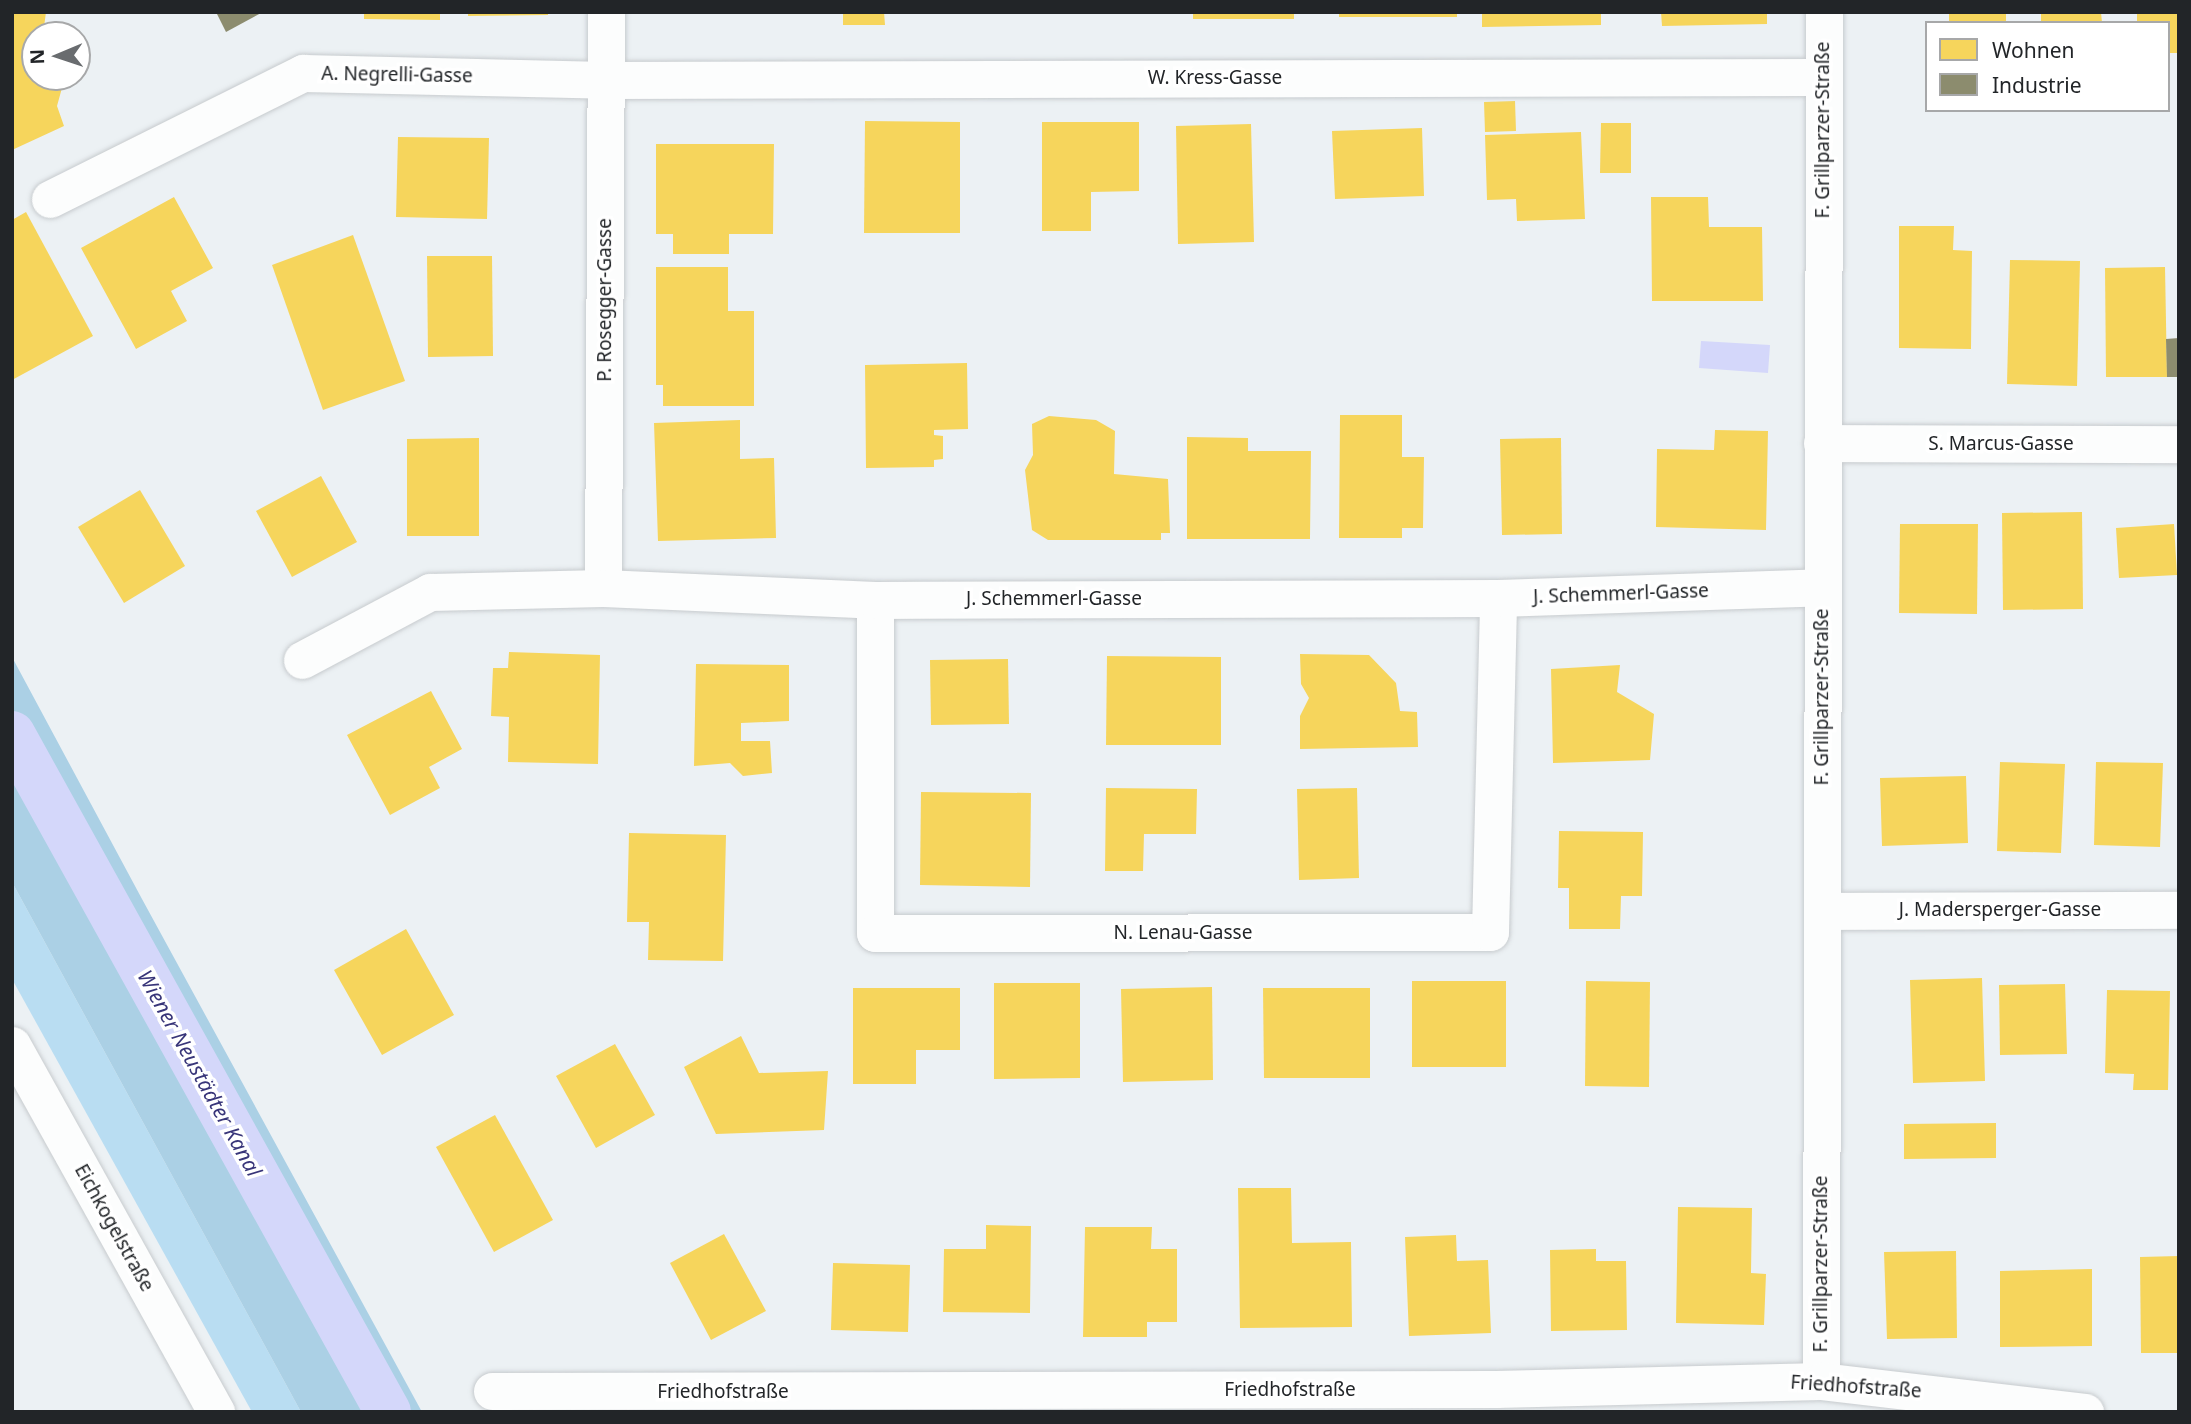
<!DOCTYPE html>
<meta charset="utf-8">
<style>
body{margin:0}
#map{position:relative;width:2191px;height:1424px;overflow:hidden;background:#ecf1f4;font-family:"Noto Sans",sans-serif}
div>[style]{position:absolute}
[style*='--x']{left:calc(var(--x)*1px);top:calc(var(--y)*1px);width:calc(var(--w)*1px);rotate:calc(var(--a)*1deg)}
.green>*{inset:0;background:#b9ddf2}
.forest>*{inset:0;background:#abd0e5}
.water>*{inset:0;background:#d4d7fa}
.homes>*{inset:0;background:#f6d55c}
.industry>*{inset:0;background:#8c8c6e}
.canal>*{height:46px;margin:-23px;padding:0 23px;transform-origin:23px;border-radius:23px;background:#d4d7fa}
.roads{filter:drop-shadow(0 0 2px #c7cbce) drop-shadow(0 0 2px #c7cbce)}
.street>*{height:37px;margin:-18.5px;padding:0 18.5px;transform-origin:18.5px;border-radius:18.5px;background:#fcfdfd}
span{translate:-50% -50%;white-space:nowrap;text-align:center;line-height:1.15;-webkit-text-stroke:7px #fff;paint-order:stroke}
.street-label{font-size:19px;color:#222528}
.water-label{font-size:21px;color:#383579;font-style:italic}
.frame{position:absolute;inset:0;border:14px solid #222528;pointer-events:none}
.legend{position:absolute;left:1925px;top:21px;width:245px;height:91px;box-sizing:border-box;background:#fff;border:2px solid #a7a8a9;margin:0;padding:9px 12px;list-style:none;font-size:21px;color:#222528}
.legend li{display:flex;align-items:center;gap:14px;height:35px}
.legend b{width:35px;border:2px solid #a7a8a9}
.north{position:absolute;left:21px;top:21px;width:70px;height:70px;box-sizing:border-box;background:#fff;border:2px solid #a7a8a9;border-radius:50%;rotate:268deg;font-size:19px;font-weight:700;line-height:28px;text-align:center;color:#222528}
.north::after{content:'';display:block;margin:auto;width:24px;height:32px;background:#696c6f;clip-path:polygon(50% 0,100% 100%,50% 72%,0 100%)}
</style>
<div id="map">
<div class="green">
<i style="clip-path:polygon(12px 882px,301px 1412px,252px 1412px,12px 979px)"></i>
</div>
<div class="forest">
<i style="clip-path:polygon(12px 657px,142px 899px,422px 1412px,301px 1412px,12px 882px)"></i>
</div>
<div class="water">
<i style="clip-path:polygon(1701px 341px,1770px 345px,1768px 373px,1699px 368px)"></i>
</div>
<div class="homes">
<i style="clip-path:polygon(12px 12px,46px 12px,43px 35px,35px 35px,35px 77px,65px 77px,57px 106px,64px 126px,12px 150px)"></i>
<i style="clip-path:polygon(364px 12px,440px 12px,440px 20px,364px 19px)"></i>
<i style="clip-path:polygon(468px 12px,548px 12px,548px 15px,468px 16px)"></i>
<i style="clip-path:polygon(843px 12px,884px 12px,885px 25px,843px 25px)"></i>
<i style="clip-path:polygon(1193px 12px,1294px 12px,1294px 19px,1193px 19px)"></i>
<i style="clip-path:polygon(1339px 12px,1457px 12px,1457px 17px,1339px 17px)"></i>
<i style="clip-path:polygon(1482px 12px,1601px 12px,1601px 25px,1482px 27px)"></i>
<i style="clip-path:polygon(1661px 12px,1767px 12px,1767px 24px,1662px 26px)"></i>
<i style="clip-path:polygon(1949px 12px,2006px 13px,2006px 23px,1949px 23px)"></i>
<i style="clip-path:polygon(2041px 12px,2101px 12px,2102px 23px,2041px 23px)"></i>
<i style="clip-path:polygon(2137px 12px,2179px 12px,2179px 53px,2168px 53px,2168px 23px,2137px 23px)"></i>
<i style="clip-path:polygon(1515px 101px,1516px 131px,1485px 132px,1484px 102px)"></i>
<i style="clip-path:polygon(865px 121px,960px 122px,960px 233px,864px 233px)"></i>
<i style="clip-path:polygon(1042px 122px,1139px 122px,1139px 191px,1091px 192px,1091px 231px,1042px 231px)"></i>
<i style="clip-path:polygon(1601px 123px,1631px 123px,1631px 173px,1600px 173px)"></i>
<i style="clip-path:polygon(1251px 124px,1254px 242px,1178px 244px,1176px 126px)"></i>
<i style="clip-path:polygon(1422px 128px,1424px 196px,1335px 199px,1332px 131px)"></i>
<i style="clip-path:polygon(1581px 132px,1585px 219px,1517px 221px,1516px 199px,1487px 200px,1485px 135px)"></i>
<i style="clip-path:polygon(398px 137px,489px 138px,487px 219px,396px 217px)"></i>
<i style="clip-path:polygon(656px 144px,774px 144px,773px 234px,729px 234px,729px 254px,673px 254px,673px 234px,656px 234px)"></i>
<i style="clip-path:polygon(174px 197px,213px 268px,171px 291px,187px 321px,136px 349px,81px 248px)"></i>
<i style="clip-path:polygon(1651px 197px,1708px 197px,1709px 227px,1762px 227px,1763px 301px,1652px 301px)"></i>
<i style="clip-path:polygon(26px 212px,93px 336px,12px 380px,12px 220px)"></i>
<i style="clip-path:polygon(1899px 226px,1954px 226px,1953px 250px,1972px 251px,1971px 349px,1899px 348px)"></i>
<i style="clip-path:polygon(353px 235px,405px 381px,323px 410px,272px 265px)"></i>
<i style="clip-path:polygon(427px 256px,492px 256px,493px 356px,428px 357px)"></i>
<i style="clip-path:polygon(2010px 260px,2080px 261px,2077px 386px,2007px 384px)"></i>
<i style="clip-path:polygon(656px 267px,728px 267px,728px 311px,754px 311px,754px 406px,663px 406px,663px 385px,656px 385px)"></i>
<i style="clip-path:polygon(2165px 267px,2167px 377px,2106px 377px,2105px 268px)"></i>
<i style="clip-path:polygon(967px 363px,968px 429px,934px 430px,934px 435px,943px 436px,943px 459px,934px 460px,934px 467px,866px 468px,865px 365px)"></i>
<i style="clip-path:polygon(1340px 415px,1402px 415px,1402px 457px,1424px 457px,1423px 528px,1402px 528px,1402px 538px,1339px 538px)"></i>
<i style="clip-path:polygon(1049px 416px,1096px 420px,1115px 431px,1114px 474px,1168px 479px,1170px 533px,1161px 533px,1161px 540px,1048px 540px,1032px 530px,1025px 470px,1033px 455px,1032px 424px)"></i>
<i style="clip-path:polygon(740px 420px,740px 459px,774px 458px,776px 538px,658px 541px,654px 423px)"></i>
<i style="clip-path:polygon(1715px 430px,1768px 431px,1766px 530px,1656px 527px,1657px 449px,1714px 450px)"></i>
<i style="clip-path:polygon(1187px 437px,1248px 438px,1248px 451px,1311px 451px,1310px 539px,1187px 539px)"></i>
<i style="clip-path:polygon(479px 438px,479px 536px,407px 536px,407px 439px)"></i>
<i style="clip-path:polygon(1561px 438px,1562px 534px,1502px 535px,1500px 439px)"></i>
<i style="clip-path:polygon(321px 476px,357px 542px,292px 577px,256px 511px)"></i>
<i style="clip-path:polygon(140px 490px,185px 566px,124px 603px,78px 527px)"></i>
<i style="clip-path:polygon(2082px 512px,2083px 609px,2003px 610px,2002px 513px)"></i>
<i style="clip-path:polygon(1900px 524px,1978px 524px,1977px 614px,1899px 613px)"></i>
<i style="clip-path:polygon(2174px 524px,2177px 575px,2119px 578px,2116px 528px)"></i>
<i style="clip-path:polygon(509px 652px,600px 655px,598px 764px,508px 762px,509px 717px,491px 716px,493px 668px,508px 668px)"></i>
<i style="clip-path:polygon(1300px 654px,1369px 655px,1396px 683px,1400px 711px,1417px 712px,1418px 747px,1300px 749px,1300px 716px,1309px 698px,1301px 684px)"></i>
<i style="clip-path:polygon(1107px 656px,1221px 657px,1221px 745px,1106px 745px)"></i>
<i style="clip-path:polygon(1008px 659px,1009px 724px,931px 725px,930px 660px)"></i>
<i style="clip-path:polygon(696px 664px,789px 665px,789px 721px,741px 723px,741px 741px,770px 741px,772px 773px,743px 776px,730px 763px,694px 766px)"></i>
<i style="clip-path:polygon(1620px 665px,1617px 692px,1654px 714px,1650px 760px,1553px 763px,1551px 669px)"></i>
<i style="clip-path:polygon(431px 691px,462px 749px,429px 767px,440px 788px,390px 815px,347px 735px)"></i>
<i style="clip-path:polygon(2000px 762px,2065px 764px,2061px 853px,1997px 851px)"></i>
<i style="clip-path:polygon(2096px 762px,2163px 763px,2160px 847px,2094px 845px)"></i>
<i style="clip-path:polygon(1966px 776px,1968px 843px,1882px 846px,1880px 778px)"></i>
<i style="clip-path:polygon(1106px 788px,1197px 789px,1196px 834px,1144px 834px,1143px 871px,1105px 871px)"></i>
<i style="clip-path:polygon(1357px 788px,1359px 878px,1299px 880px,1297px 789px)"></i>
<i style="clip-path:polygon(921px 792px,1031px 793px,1030px 887px,920px 885px)"></i>
<i style="clip-path:polygon(1559px 831px,1643px 832px,1642px 896px,1621px 896px,1620px 929px,1569px 929px,1569px 888px,1558px 888px)"></i>
<i style="clip-path:polygon(629px 833px,726px 835px,723px 961px,648px 960px,649px 922px,627px 922px)"></i>
<i style="clip-path:polygon(406px 929px,454px 1015px,382px 1055px,334px 970px)"></i>
<i style="clip-path:polygon(1982px 978px,1985px 1081px,1913px 1083px,1910px 980px)"></i>
<i style="clip-path:polygon(1412px 981px,1506px 981px,1506px 1067px,1412px 1067px)"></i>
<i style="clip-path:polygon(1586px 981px,1650px 982px,1649px 1087px,1585px 1086px)"></i>
<i style="clip-path:polygon(994px 983px,1080px 983px,1080px 1078px,994px 1079px)"></i>
<i style="clip-path:polygon(2065px 984px,2067px 1054px,2000px 1055px,1999px 985px)"></i>
<i style="clip-path:polygon(1212px 987px,1213px 1080px,1123px 1082px,1121px 989px)"></i>
<i style="clip-path:polygon(853px 988px,960px 988px,960px 1050px,916px 1050px,916px 1084px,853px 1084px)"></i>
<i style="clip-path:polygon(1263px 988px,1370px 988px,1370px 1078px,1264px 1078px)"></i>
<i style="clip-path:polygon(2107px 990px,2170px 991px,2168px 1090px,2133px 1090px,2134px 1074px,2105px 1073px)"></i>
<i style="clip-path:polygon(741px 1036px,759px 1073px,828px 1071px,824px 1130px,716px 1134px,684px 1067px)"></i>
<i style="clip-path:polygon(615px 1044px,655px 1115px,596px 1148px,556px 1076px)"></i>
<i style="clip-path:polygon(495px 1115px,553px 1220px,494px 1252px,436px 1147px)"></i>
<i style="clip-path:polygon(1996px 1123px,1996px 1158px,1904px 1159px,1904px 1124px)"></i>
<i style="clip-path:polygon(1238px 1188px,1291px 1188px,1292px 1243px,1351px 1242px,1352px 1327px,1240px 1328px)"></i>
<i style="clip-path:polygon(1678px 1207px,1752px 1208px,1751px 1273px,1766px 1274px,1764px 1325px,1676px 1323px)"></i>
<i style="clip-path:polygon(986px 1225px,1031px 1226px,1030px 1313px,943px 1312px,944px 1249px,986px 1249px)"></i>
<i style="clip-path:polygon(1085px 1227px,1152px 1227px,1151px 1249px,1177px 1249px,1177px 1322px,1147px 1322px,1147px 1337px,1083px 1337px)"></i>
<i style="clip-path:polygon(724px 1234px,766px 1311px,711px 1340px,670px 1263px)"></i>
<i style="clip-path:polygon(1456px 1235px,1457px 1261px,1488px 1260px,1491px 1333px,1409px 1336px,1405px 1237px)"></i>
<i style="clip-path:polygon(1596px 1249px,1596px 1261px,1626px 1261px,1627px 1330px,1551px 1331px,1550px 1250px)"></i>
<i style="clip-path:polygon(1956px 1251px,1957px 1338px,1887px 1339px,1884px 1252px)"></i>
<i style="clip-path:polygon(2179px 1256px,2179px 1353px,2141px 1353px,2140px 1257px)"></i>
<i style="clip-path:polygon(833px 1263px,910px 1265px,908px 1332px,831px 1330px)"></i>
<i style="clip-path:polygon(2092px 1269px,2092px 1346px,2000px 1347px,2000px 1271px)"></i>
</div>
<div class="industry">
<i style="clip-path:polygon(216px 12px,263px 12px,226px 32px)"></i>
<i style="clip-path:polygon(2179px 338px,2179px 377px,2167px 377px,2166px 339px)"></i>
</div>
<div class="canal">
<i style="--x:12;--y:734;--w:775;--a:60.99"></i>
</div>
<div class="roads">
<div class="street">
<i style="--x:50;--y:199;--w:283;--a:-26.5"></i>
<i style="--x:303;--y:73;--w:303;--a:1.3"></i>
<i style="--x:606;--y:80;--w:1218;--a:-0.14"></i>
<i style="--x:1822;--y:443;--w:357;--a:0.2"></i>
<i style="--x:603;--y:588;--w:576;--a:-89.7"></i>
<i style="--x:875;--y:600;--w:333;--a:90"></i>
<i style="--x:875;--y:933;--w:615;--a:-0.09"></i>
<i style="--x:1490;--y:932;--w:334;--a:-88.6"></i>
<i style="--x:302;--y:660;--w:145;--a:-28"></i>
<i style="--x:430;--y:592;--w:173;--a:-1.3"></i>
<i style="--x:603;--y:588;--w:272;--a:2.5"></i>
<i style="--x:875;--y:600;--w:623;--a:-0.18"></i>
<i style="--x:1498;--y:598;--w:324;--a:-1.9"></i>
<i style="--x:1822;--y:911;--w:357;--a:-0.2"></i>
<i style="--x:12;--y:1045;--w:420;--a:60.9"></i>
<i style="--x:1821;--y:1381;--w:1369;--a:-89.87"></i>
<i style="--x:492;--y:1391;--w:1004;--a:-0.11"></i>
<i style="--x:1496;--y:1389;--w:325;--a:-1.4"></i>
<i style="--x:1821;--y:1381;--w:266;--a:6.7"></i>
</div>
</div>
<div class="street-label">
<span style="left:397px;top:75px;rotate:1deg">A. Negrelli-Gasse</span>
<span style="left:1215px;top:78px">W. Kress-Gasse</span>
<span style="left:1823px;top:130px;rotate:-90deg">F. Grillparzer-Straße</span>
<span style="left:605px;top:300px;rotate:-90deg">P. Rosegger-Gasse</span>
<span style="left:2001px;top:444px">S. Marcus-Gasse</span>
<span style="left:1621px;top:594px;rotate:-2deg">J. Schemmerl-Gasse</span>
<span style="left:1054px;top:599px">J. Schemmerl-Gasse</span>
<span style="left:1822px;top:697px;rotate:-90deg">F. Grillparzer-Straße</span>
<span style="left:2000px;top:910px">J. Madersperger-Gasse</span>
<span style="left:1183px;top:933px">N. Lenau-Gasse</span>
<span style="left:114px;top:1228px;rotate:61deg">Eichkogelstraße</span>
<span style="left:1821px;top:1264px;rotate:-90deg">F. Grillparzer-Straße</span>
<span style="left:1856px;top:1387px;rotate:4deg">Friedhofstraße</span>
<span style="left:1290px;top:1390px">Friedhofstraße</span>
<span style="left:723px;top:1392px">Friedhofstraße</span>
</div>
<div class="water-label">
<span style="left:200px;top:1073px;rotate:61deg">Wiener Neustädter Kanal</span>
</div>
<div class="frame"></div>
<ul class="legend">
<li><b style="height:19px;background:#f6d55c"></b>Wohnen</li>
<li><b style="height:19px;background:#8c8c6e"></b>Industrie</li>
</ul>
<div class="north">N</div>
</div>
